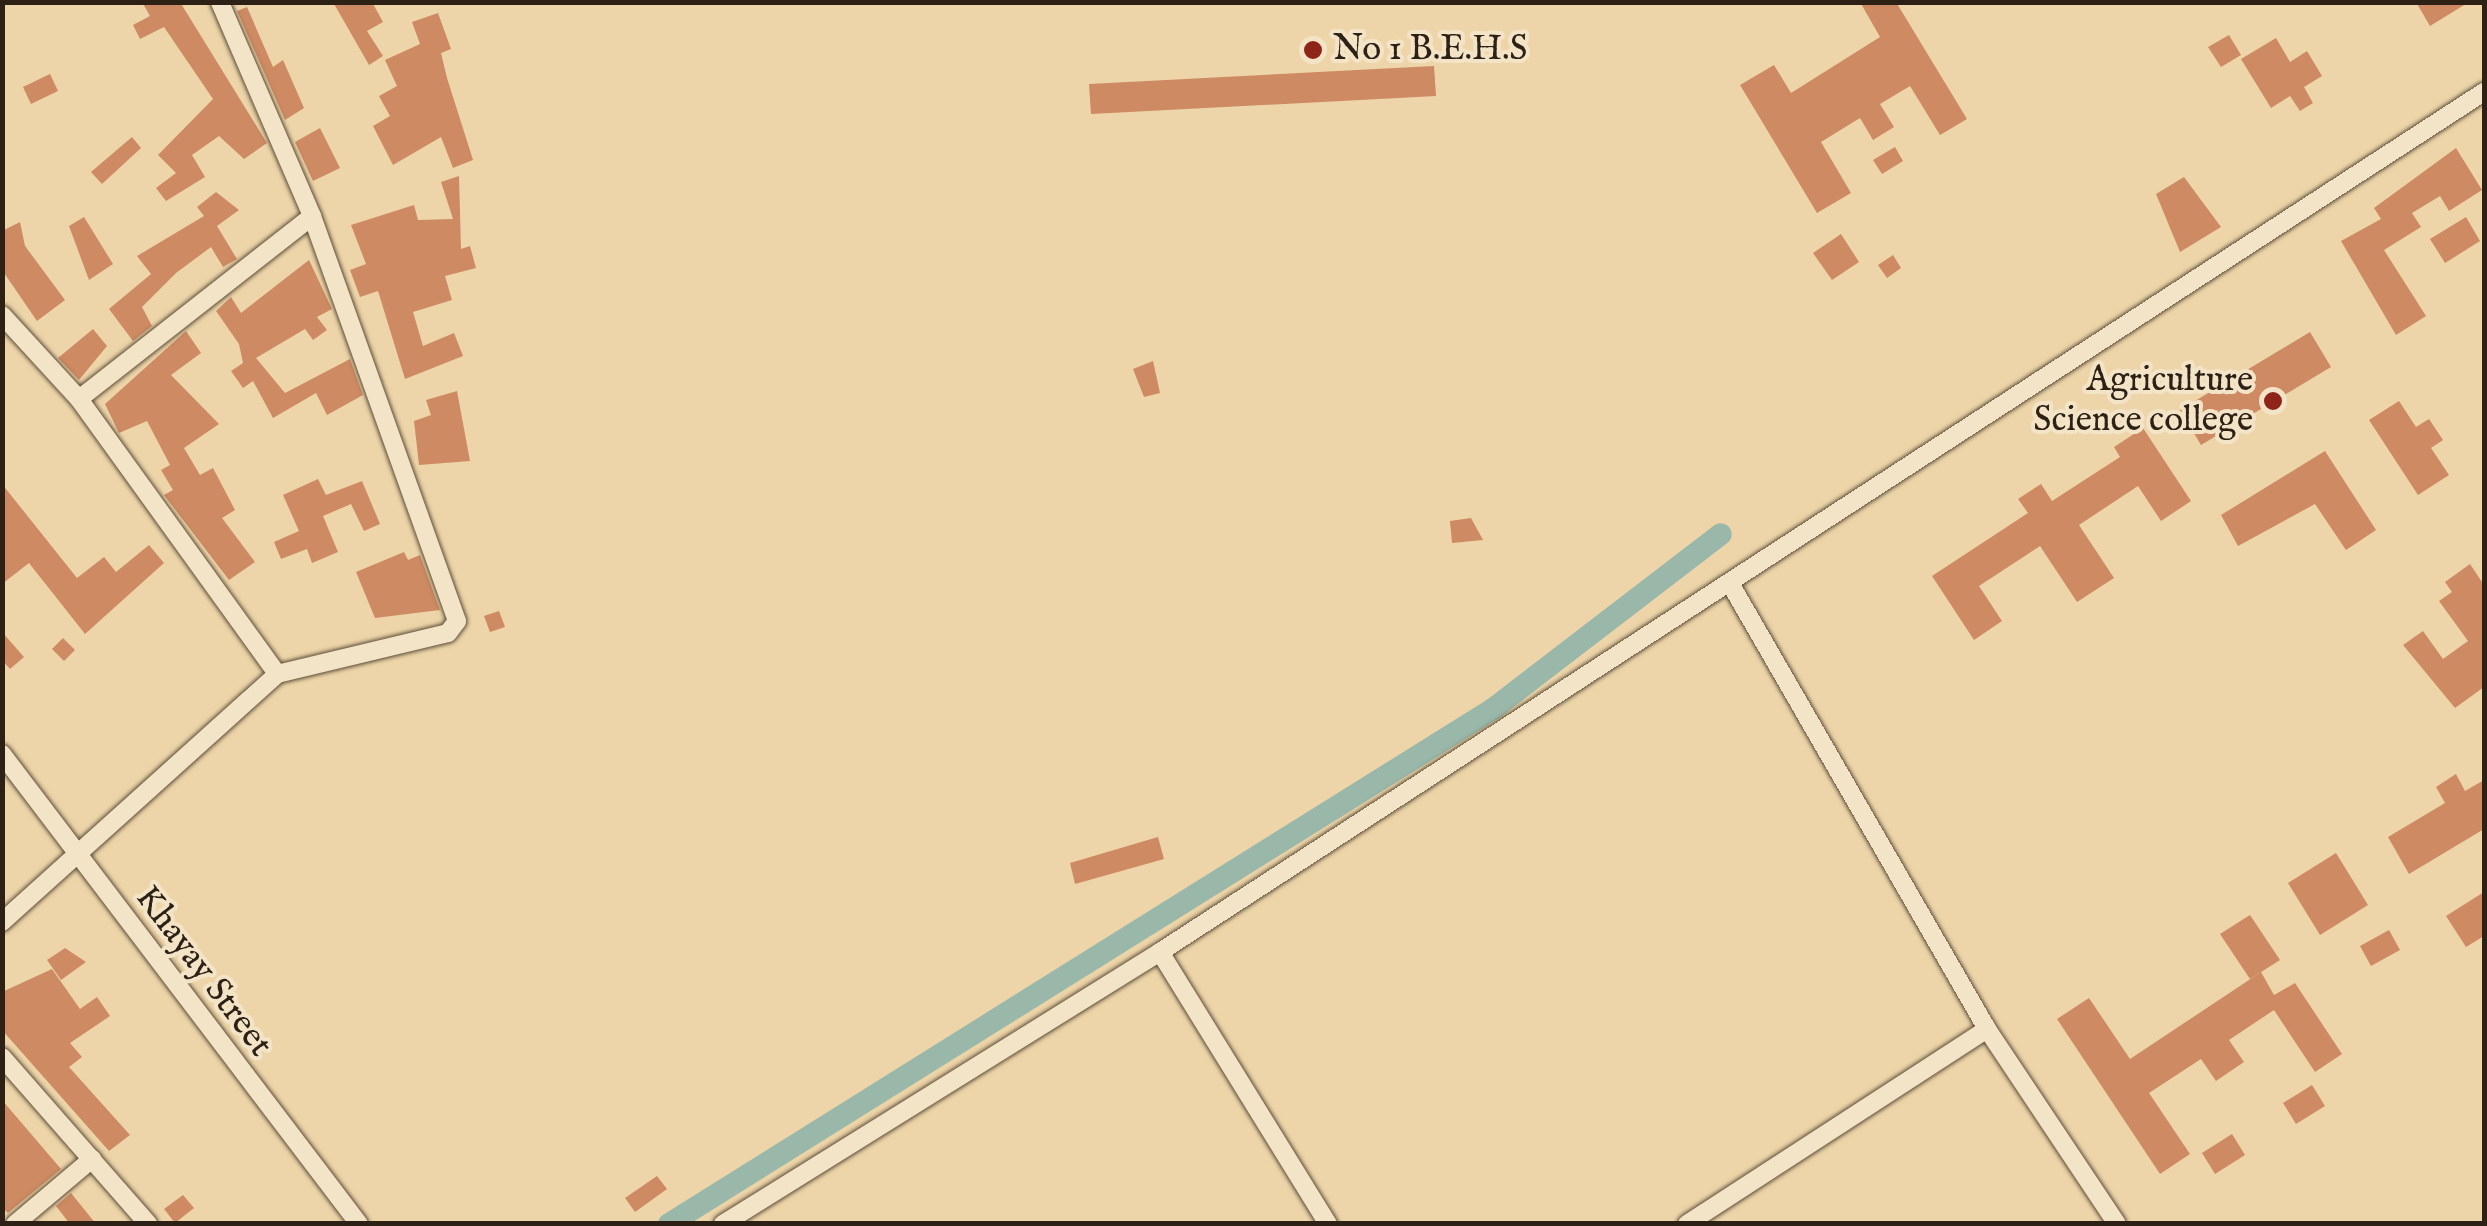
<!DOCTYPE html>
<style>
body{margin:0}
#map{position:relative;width:2487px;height:1226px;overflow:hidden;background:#eed5a9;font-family:"IM FELL English",serif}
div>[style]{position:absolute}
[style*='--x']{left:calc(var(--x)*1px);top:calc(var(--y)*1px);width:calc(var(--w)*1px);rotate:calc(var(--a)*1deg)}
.canal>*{height:22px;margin:-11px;padding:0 11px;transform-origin:11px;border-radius:11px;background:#99b8aa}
.building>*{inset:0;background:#cd8a63}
.roads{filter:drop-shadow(0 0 2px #5c4e39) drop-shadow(0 0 2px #5c4e39)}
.street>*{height:18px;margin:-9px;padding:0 9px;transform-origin:9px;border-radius:9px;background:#f4e4c7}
.dots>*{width:28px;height:28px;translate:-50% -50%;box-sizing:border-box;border:5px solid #f4e4c7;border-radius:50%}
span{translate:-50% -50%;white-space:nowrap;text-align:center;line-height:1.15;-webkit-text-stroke:8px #f4e4c7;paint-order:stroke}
.poi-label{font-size:35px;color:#2c2114}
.left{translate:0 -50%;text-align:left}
.right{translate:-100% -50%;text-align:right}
.street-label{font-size:35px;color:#2c2114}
.frame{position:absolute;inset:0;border:5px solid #2c2114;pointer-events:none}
</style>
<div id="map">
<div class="canal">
<i style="--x:669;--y:1224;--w:972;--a:-32.01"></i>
<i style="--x:1493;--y:709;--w:287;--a:-37.5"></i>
</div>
<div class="building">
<i style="clip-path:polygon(142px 2px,180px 2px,267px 143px,244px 159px,219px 136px,192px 155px,205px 177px,166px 201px,156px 188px,176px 173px,158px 155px,213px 99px,164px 27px,140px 39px,133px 25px,150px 16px)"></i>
<i style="clip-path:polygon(333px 2px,372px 2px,383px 22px,367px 31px,383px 56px,369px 65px)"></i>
<i style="clip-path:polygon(1860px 2px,1896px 2px,1967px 119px,1940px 135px,1910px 86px,1880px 104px,1894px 127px,1873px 140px,1860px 118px,1821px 142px,1851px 193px,1817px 213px,1740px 85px,1774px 65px,1791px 93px,1880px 37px)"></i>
<i style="clip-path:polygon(2416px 2px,2469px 2px,2430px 26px)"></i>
<i style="clip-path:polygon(247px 7px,273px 67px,283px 60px,304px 108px,285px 120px,237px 11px)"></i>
<i style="clip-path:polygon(438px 13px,451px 49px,441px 53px,447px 78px,473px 160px,453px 168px,441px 137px,393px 165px,373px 126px,390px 116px,379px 96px,397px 86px,385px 60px,420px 44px,412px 22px)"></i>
<i style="clip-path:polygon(2229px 35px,2241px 55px,2221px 67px,2208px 47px)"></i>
<i style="clip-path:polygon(2276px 38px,2290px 62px,2307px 51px,2322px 76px,2304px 87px,2313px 103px,2300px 111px,2290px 96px,2271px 108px,2241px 59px)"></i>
<i style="clip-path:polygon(1434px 66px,1436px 96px,1091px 114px,1089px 84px)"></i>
<i style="clip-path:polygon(50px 74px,58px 91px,31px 104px,23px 87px)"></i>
<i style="clip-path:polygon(320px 128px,340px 168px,313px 181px,295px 142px)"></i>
<i style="clip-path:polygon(132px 137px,141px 148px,102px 184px,91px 172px)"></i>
<i style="clip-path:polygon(1895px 147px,1903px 161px,1882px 174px,1873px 160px)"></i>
<i style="clip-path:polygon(2456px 148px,2482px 190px,2449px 211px,2440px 196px,2412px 213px,2421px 227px,2384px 250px,2426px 316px,2396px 335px,2341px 241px,2381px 219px,2374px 208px)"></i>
<i style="clip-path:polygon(459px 176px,461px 249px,470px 246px,476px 268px,445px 276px,452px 300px,413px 312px,423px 346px,454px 333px,463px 356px,405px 379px,378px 291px,360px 297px,350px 270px,366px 264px,351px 225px,414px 205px,418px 220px,453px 219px,441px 182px)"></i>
<i style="clip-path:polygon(2184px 177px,2221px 227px,2180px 252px,2156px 194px)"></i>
<i style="clip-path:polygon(216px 192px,239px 210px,217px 226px,237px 259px,223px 267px,211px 247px,176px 273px,142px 307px,152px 326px,133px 341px,109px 309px,151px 274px,137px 256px,204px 216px,197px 207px)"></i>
<i style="clip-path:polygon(84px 217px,113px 264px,89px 280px,69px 226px)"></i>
<i style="clip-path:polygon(2466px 217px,2480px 241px,2445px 263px,2430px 239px)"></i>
<i style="clip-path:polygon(20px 222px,25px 246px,65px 300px,37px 321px,2px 270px,2px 231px)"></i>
<i style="clip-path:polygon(1841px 234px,1859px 262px,1832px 280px,1813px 253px)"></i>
<i style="clip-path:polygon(1893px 255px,1901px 268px,1887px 278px,1878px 265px)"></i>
<i style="clip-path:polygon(309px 260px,332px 309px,317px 317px,327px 330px,313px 340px,305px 329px,256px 358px,285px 393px,350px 359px,363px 395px,327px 415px,316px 393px,273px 418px,253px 381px,243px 388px,231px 371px,243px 363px,239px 344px,216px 311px,231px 297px,241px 313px)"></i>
<i style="clip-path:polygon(93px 329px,107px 346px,79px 380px,58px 358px)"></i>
<i style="clip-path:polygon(186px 331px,201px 353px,171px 375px,219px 424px,184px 448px,200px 475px,213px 468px,235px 510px,222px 518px,255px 562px,229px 580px,164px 495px,173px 490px,161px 470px,170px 465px,147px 421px,119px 433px,105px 404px)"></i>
<i style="clip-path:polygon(2310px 332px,2331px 367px,2201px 445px,2180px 410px)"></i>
<i style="clip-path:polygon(1153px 361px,1160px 393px,1144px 397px,1133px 369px)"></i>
<i style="clip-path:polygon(457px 391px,470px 461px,419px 465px,414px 421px,431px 415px,426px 400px)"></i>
<i style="clip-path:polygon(2399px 401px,2416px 427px,2429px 419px,2443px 440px,2431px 448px,2449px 475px,2418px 495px,2369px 420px)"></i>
<i style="clip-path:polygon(2143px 428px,2191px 501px,2161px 521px,2138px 486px,2079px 525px,2114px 578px,2077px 602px,2040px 546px,1979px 586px,2002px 621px,1974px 640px,1932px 576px,2028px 513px,2018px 499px,2041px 484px,2052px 501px,2120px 457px,2114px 447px)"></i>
<i style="clip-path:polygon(2325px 451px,2376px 530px,2346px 550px,2315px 504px,2238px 546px,2221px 515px)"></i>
<i style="clip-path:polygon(318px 479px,326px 495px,362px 481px,380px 524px,364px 531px,351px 504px,323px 516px,338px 552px,312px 563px,307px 549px,281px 559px,274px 542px,299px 531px,283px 495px)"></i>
<i style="clip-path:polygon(2px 484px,77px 578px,104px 557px,116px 572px,149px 545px,164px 563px,85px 634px,29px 563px,2px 584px)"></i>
<i style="clip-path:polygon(1471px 518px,1483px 540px,1452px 543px,1450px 521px)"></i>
<i style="clip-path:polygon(404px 552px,408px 560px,420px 555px,440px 610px,375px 618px,356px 572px)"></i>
<i style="clip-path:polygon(2470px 564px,2484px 585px,2484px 687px,2455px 708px,2403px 645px,2423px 631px,2443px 659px,2468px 641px,2439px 601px,2452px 592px,2445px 582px)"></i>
<i style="clip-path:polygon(499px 611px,505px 627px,490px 632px,484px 616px)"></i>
<i style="clip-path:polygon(2px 632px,24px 657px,10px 669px,2px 660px)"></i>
<i style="clip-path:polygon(63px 638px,75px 650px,64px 661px,52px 649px)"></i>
<i style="clip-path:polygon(2456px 774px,2465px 791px,2484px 780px,2484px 829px,2409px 874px,2388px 837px,2445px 803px,2436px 787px)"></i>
<i style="clip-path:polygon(1158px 837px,1164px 859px,1075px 884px,1070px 863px)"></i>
<i style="clip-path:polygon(2336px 853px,2368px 905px,2320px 935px,2288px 883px)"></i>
<i style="clip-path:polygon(2484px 892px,2484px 936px,2466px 947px,2446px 916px)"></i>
<i style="clip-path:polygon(2250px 915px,2280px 960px,2250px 979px,2220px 934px)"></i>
<i style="clip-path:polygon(2389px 930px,2400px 950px,2371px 966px,2360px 946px)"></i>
<i style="clip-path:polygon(65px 948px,86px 962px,61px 980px,47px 960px)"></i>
<i style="clip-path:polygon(52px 969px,80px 1009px,97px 997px,110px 1016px,70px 1043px,82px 1057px,69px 1067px,130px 1135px,109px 1151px,2px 1030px,2px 992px)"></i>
<i style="clip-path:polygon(2261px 972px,2274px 995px,2295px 983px,2342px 1054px,2315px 1072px,2274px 1010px,2229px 1040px,2244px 1062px,2216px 1081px,2201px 1059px,2149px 1093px,2190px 1154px,2160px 1174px,2057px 1019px,2089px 998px,2130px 1059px)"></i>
<i style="clip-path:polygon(2312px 1085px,2325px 1106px,2296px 1124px,2283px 1103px)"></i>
<i style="clip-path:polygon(2px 1100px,61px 1169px,8px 1213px,2px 1207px)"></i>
<i style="clip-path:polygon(2232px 1134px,2245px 1155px,2215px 1174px,2202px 1153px)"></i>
<i style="clip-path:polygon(657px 1176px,667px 1189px,635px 1212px,625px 1198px)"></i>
<i style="clip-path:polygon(71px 1193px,96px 1224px,70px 1224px,56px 1206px)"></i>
<i style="clip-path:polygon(183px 1195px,194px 1208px,175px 1223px,164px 1209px)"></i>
</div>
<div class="roads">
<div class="street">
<i style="--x:2;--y:315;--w:114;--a:47.5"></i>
<i style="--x:79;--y:399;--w:339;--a:54.2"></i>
<i style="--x:79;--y:399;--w:296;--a:-38.1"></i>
<i style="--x:1731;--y:585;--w:513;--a:60.03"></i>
<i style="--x:1987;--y:1029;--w:234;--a:56.3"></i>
<i style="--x:2;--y:754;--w:590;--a:52.78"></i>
<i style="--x:2;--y:922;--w:370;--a:-42"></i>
<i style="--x:277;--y:674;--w:176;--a:-13.5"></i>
<i style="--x:448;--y:633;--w:15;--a:-53"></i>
<i style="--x:457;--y:621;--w:430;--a:-109.7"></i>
<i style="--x:312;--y:216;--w:233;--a:-113.3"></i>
<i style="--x:1160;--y:952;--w:320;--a:58.3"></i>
<i style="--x:2;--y:1057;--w:222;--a:48.8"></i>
<i style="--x:15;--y:1224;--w:101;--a:-40.2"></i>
<i style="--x:723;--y:1224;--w:515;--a:-31.9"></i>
<i style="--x:1160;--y:952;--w:1579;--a:-33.01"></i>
<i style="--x:1687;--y:1224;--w:358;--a:-33"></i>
</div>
</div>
<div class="dots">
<i style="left:1313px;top:50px;background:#8f2418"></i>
<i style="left:2273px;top:401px;background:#8f2418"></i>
</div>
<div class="poi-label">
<span class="left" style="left:1333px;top:50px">No 1 B.E.H.S</span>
<span class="right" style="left:2253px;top:401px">Agriculture<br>Science college</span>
</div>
<div class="street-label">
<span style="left:203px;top:972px;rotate:53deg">Khayay Street</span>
</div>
<div class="frame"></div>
</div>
